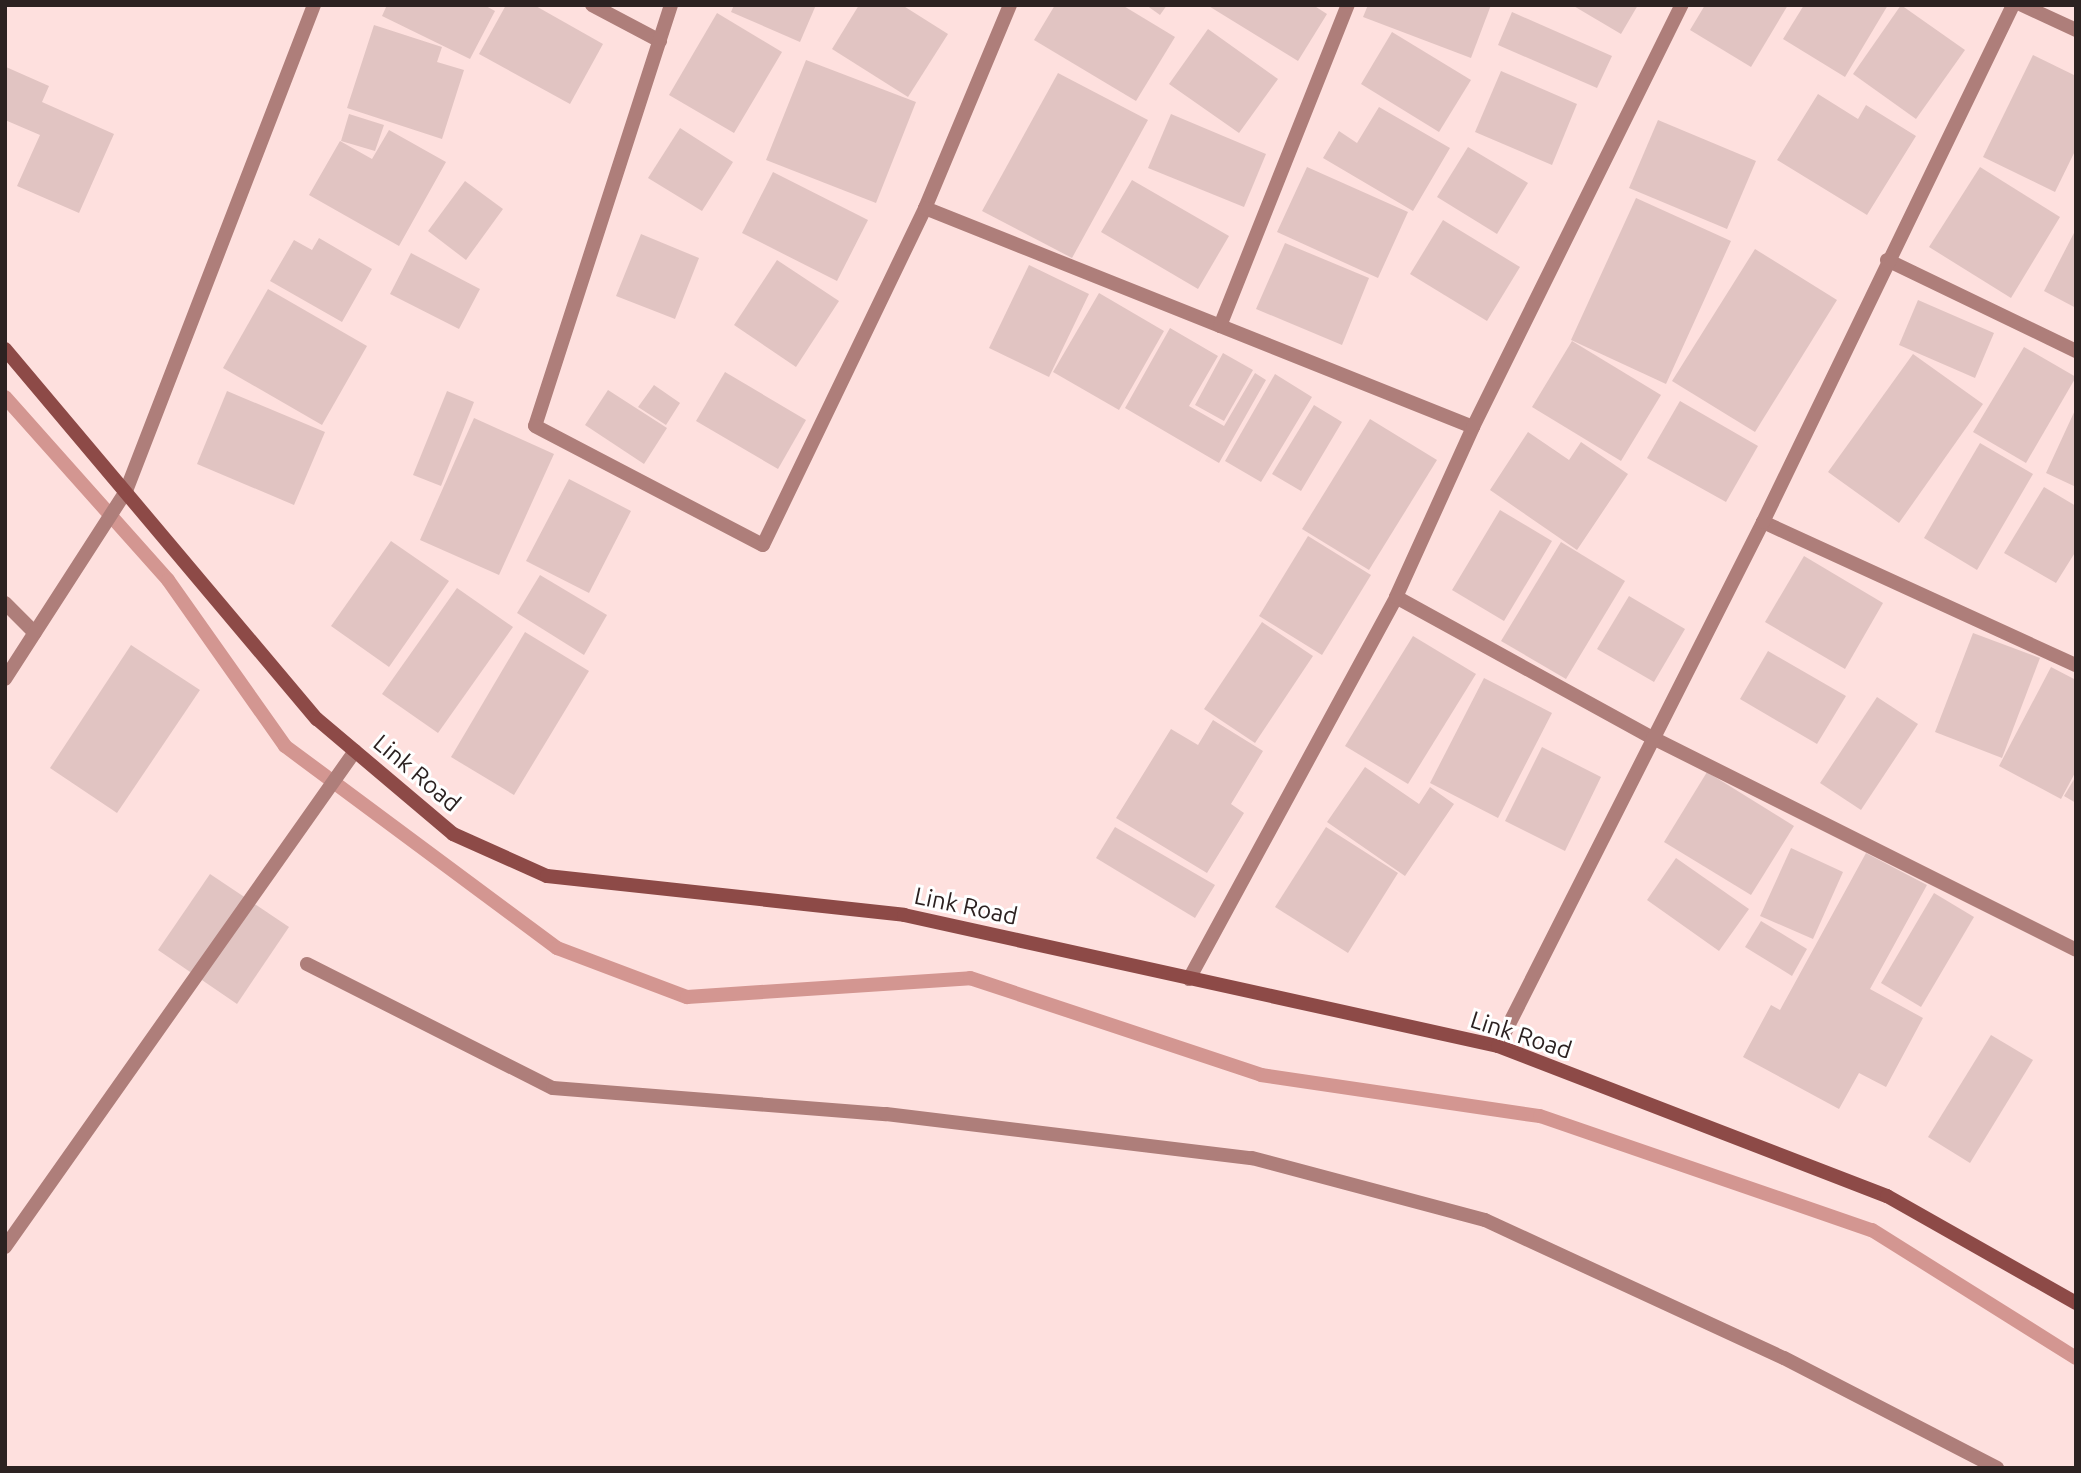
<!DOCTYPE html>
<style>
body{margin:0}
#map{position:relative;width:2081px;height:1473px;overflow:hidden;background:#fee0de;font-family:Ubuntu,sans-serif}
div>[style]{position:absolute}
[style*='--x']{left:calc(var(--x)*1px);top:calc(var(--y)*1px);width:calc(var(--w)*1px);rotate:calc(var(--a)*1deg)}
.stream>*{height:14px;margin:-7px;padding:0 7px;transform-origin:7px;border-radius:7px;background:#d39691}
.building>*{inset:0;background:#e1c4c2}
.street>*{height:14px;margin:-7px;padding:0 7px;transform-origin:7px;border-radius:7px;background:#ae7e7a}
.secondary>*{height:14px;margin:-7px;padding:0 7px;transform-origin:7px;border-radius:7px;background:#8d4a47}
span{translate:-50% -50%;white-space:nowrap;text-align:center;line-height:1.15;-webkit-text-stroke:6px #fff;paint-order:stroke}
.street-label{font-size:24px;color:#2c2221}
.frame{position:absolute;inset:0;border:7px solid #2c2221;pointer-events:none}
</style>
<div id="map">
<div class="stream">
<i style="--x:5;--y:397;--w:245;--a:48.3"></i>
<i style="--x:168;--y:580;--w:203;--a:54.8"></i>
<i style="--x:285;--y:746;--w:339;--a:36.6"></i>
<i style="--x:557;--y:948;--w:139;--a:20.7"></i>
<i style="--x:687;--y:997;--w:284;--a:-3.8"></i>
<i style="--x:970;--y:978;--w:307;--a:18.4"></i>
<i style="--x:1261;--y:1075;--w:282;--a:8.4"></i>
<i style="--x:1540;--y:1116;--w:351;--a:19"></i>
<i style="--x:1872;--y:1230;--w:241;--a:32.1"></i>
</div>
<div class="building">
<i style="clip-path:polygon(387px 5px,484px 5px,495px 11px,470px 59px,382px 16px)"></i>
<i style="clip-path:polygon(506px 5px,534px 5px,603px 44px,570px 104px,479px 54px)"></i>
<i style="clip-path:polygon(734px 5px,816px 5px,800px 42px,731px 12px)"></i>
<i style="clip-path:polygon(859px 5px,902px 5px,948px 34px,908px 97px,832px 49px)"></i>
<i style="clip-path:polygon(1055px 5px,1122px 5px,1175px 37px,1136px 101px,1034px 40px)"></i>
<i style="clip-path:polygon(1146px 5px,1167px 5px,1160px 15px)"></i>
<i style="clip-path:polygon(1207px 5px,1313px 5px,1327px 14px,1298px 61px)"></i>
<i style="clip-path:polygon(1368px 5px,1491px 5px,1471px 58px,1363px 17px)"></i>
<i style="clip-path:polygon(1572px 5px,1638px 5px,1621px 34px)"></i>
<i style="clip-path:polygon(1705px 5px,1788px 5px,1751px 67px,1690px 30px)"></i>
<i style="clip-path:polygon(1804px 5px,1888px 5px,1845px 77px,1783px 39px)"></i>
<i style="clip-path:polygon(1901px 5px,1965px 50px,1916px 119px,1853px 74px)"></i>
<i style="clip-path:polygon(1512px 12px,1612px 56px,1597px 88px,1498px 45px)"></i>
<i style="clip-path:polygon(717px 13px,782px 52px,734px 133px,669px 95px)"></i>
<i style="clip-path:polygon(374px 25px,442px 47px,437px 62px,464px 70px,442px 139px,347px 108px)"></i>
<i style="clip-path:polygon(1208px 29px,1278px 79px,1239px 133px,1169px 84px)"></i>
<i style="clip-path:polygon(1392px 32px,1471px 80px,1439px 132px,1361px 84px)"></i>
<i style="clip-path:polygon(2033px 55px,2076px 76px,2076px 149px,2055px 192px,1983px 157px)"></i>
<i style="clip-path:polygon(806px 60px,916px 102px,876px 203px,766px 160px)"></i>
<i style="clip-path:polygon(6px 67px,49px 86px,42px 102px,114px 134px,79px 213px,17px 186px,40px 135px,5px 120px)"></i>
<i style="clip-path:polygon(1501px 71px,1577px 104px,1552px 165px,1475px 132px)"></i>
<i style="clip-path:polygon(1058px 73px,1148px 120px,1072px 258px,982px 211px)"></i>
<i style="clip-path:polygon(1818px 94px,1858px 119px,1866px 105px,1916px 136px,1867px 215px,1777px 160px)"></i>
<i style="clip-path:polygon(1379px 107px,1450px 148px,1413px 211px,1323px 158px,1339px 131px,1357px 143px)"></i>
<i style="clip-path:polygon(349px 114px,384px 125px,375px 151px,341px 141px)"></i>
<i style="clip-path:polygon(1171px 114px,1266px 154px,1244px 207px,1148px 168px)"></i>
<i style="clip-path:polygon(1658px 120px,1756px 161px,1727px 229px,1629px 188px)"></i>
<i style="clip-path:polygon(680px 128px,733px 162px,702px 211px,648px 178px)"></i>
<i style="clip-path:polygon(389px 130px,446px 162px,399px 246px,309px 195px,340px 141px,372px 159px)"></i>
<i style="clip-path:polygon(1468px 147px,1528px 183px,1497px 234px,1437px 197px)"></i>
<i style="clip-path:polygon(1307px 167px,1408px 212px,1378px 278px,1277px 232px)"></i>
<i style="clip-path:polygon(1980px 167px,2060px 217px,2011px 298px,1929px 247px)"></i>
<i style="clip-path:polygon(773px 172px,868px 220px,837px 281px,742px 233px)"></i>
<i style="clip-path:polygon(1132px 180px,1229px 236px,1198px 289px,1101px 232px)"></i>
<i style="clip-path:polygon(465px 181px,503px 209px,466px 260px,428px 231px)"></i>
<i style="clip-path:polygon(1636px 198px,1731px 241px,1666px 384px,1571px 340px)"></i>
<i style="clip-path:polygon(1443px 220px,1520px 267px,1487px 321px,1410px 274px)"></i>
<i style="clip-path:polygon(2076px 229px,2076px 308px,2044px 291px)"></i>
<i style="clip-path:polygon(641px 234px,699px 258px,675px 319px,616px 296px)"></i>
<i style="clip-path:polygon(319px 238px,372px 269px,342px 322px,270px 281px,294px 240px,312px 250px)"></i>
<i style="clip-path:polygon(1285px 243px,1369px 278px,1342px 345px,1256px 309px)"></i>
<i style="clip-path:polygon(1755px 249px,1837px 300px,1755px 432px,1672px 381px)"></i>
<i style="clip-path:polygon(411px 253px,480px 289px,459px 329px,390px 294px)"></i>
<i style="clip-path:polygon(777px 260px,839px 301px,796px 367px,734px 325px)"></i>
<i style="clip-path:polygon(1029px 265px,1089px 294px,1049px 377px,989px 348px)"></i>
<i style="clip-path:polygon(268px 289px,367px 346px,322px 425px,223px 368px)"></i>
<i style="clip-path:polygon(1099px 293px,1164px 331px,1119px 410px,1053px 372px)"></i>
<i style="clip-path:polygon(1918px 300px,1994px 333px,1975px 378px,1899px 345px)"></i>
<i style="clip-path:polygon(1170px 328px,1218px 356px,1189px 406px,1224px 426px,1255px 373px,1266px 380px,1219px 463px,1125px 408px)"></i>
<i style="clip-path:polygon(1572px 341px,1661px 395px,1621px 461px,1532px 407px)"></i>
<i style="clip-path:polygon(2024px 347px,2076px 377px,2026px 463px,1973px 432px)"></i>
<i style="clip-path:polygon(1223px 353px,1253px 370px,1224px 421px,1195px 405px)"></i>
<i style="clip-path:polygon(1913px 354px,1983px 404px,1899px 523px,1828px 472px)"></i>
<i style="clip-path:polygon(725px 372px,806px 420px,778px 469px,696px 421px)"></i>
<i style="clip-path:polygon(1275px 374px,1312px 397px,1261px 482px,1225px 461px)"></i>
<i style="clip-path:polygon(654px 385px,680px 403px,666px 425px,638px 407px)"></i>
<i style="clip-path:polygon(608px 390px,667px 428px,644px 464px,585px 425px)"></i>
<i style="clip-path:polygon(227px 391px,325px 432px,294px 505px,197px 464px)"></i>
<i style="clip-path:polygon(447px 391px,474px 402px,441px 486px,413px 475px)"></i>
<i style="clip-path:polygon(1680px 401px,1758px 446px,1726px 502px,1647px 458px)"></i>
<i style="clip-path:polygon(1314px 405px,1342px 422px,1301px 491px,1272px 474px)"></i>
<i style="clip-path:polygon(2076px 408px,2076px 487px,2046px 473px)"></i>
<i style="clip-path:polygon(474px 418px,554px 454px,499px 575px,420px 540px)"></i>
<i style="clip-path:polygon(1370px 419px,1437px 460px,1369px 570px,1302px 529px)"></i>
<i style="clip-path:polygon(1528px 432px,1569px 460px,1581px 442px,1628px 474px,1577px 550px,1490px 490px)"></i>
<i style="clip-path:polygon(1980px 443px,2033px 474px,1977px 570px,1924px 538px)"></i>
<i style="clip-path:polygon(569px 479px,631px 511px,589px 593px,526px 561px)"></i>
<i style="clip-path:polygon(2044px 487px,2076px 506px,2076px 551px,2056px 583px,2004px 553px)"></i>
<i style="clip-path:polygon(1500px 510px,1552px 541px,1504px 621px,1452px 590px)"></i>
<i style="clip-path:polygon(1308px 536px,1371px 575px,1322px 655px,1259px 616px)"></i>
<i style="clip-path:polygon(391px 541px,449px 581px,389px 667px,331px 626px)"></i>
<i style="clip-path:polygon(1561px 542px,1625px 581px,1566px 679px,1501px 641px)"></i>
<i style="clip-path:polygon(1804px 556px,1883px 603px,1845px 669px,1765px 622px)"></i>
<i style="clip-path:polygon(540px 575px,607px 615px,584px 655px,517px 613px)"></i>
<i style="clip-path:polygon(457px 588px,513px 627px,438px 733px,382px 694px)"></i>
<i style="clip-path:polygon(1629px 596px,1685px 629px,1654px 682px,1597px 649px)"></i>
<i style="clip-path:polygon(1262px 622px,1313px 656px,1255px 743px,1204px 709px)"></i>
<i style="clip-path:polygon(525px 632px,589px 671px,514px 795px,451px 757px)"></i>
<i style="clip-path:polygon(1973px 633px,2040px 658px,2002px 758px,1935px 732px)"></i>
<i style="clip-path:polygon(1413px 636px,1476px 674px,1408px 784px,1345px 746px)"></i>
<i style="clip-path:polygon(131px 645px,200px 690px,117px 813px,50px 768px)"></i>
<i style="clip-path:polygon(1768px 651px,1846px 696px,1817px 744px,1740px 699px)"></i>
<i style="clip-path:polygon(2051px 667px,2076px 680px,2076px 771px,2061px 799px,1999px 766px)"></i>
<i style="clip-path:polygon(1484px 678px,1552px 713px,1498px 818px,1430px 783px)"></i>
<i style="clip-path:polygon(1877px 697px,1918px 724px,1861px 810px,1820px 783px)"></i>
<i style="clip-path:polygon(1213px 720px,1263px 751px,1231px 804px,1244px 813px,1207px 873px,1116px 818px,1171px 729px,1198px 745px)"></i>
<i style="clip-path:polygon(1542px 747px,1601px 777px,1565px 851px,1505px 821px)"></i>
<i style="clip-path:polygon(1365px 767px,1419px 804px,1430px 787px,1454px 804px,1405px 876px,1327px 822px)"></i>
<i style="clip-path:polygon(1707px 772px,1794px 826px,1751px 895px,1664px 842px)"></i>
<i style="clip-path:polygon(2076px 776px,2076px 803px,2064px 796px)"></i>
<i style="clip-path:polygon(1115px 827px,1215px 885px,1195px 918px,1096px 858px)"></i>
<i style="clip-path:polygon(1326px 827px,1398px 873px,1348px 953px,1275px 907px)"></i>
<i style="clip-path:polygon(1791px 848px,1843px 872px,1813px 939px,1760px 916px)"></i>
<i style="clip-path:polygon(1866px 853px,1927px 885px,1870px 989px,1923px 1018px,1886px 1087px,1859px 1073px,1839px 1109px,1743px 1057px,1771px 1005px,1780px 1010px)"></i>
<i style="clip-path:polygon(1676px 858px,1749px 909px,1719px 951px,1647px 900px)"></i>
<i style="clip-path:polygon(210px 874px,289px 927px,237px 1004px,158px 950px)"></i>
<i style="clip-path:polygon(1934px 893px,1974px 917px,1921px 1007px,1881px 983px)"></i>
<i style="clip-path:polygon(1761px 921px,1807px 949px,1792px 976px,1745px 947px)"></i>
<i style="clip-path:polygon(1991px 1035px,2033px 1060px,1970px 1163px,1928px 1137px)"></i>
</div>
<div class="street">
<i style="--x:592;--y:5;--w:77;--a:27.9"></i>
<i style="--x:671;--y:5;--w:442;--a:107.9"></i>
<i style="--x:535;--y:426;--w:257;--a:27.6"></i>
<i style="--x:763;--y:545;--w:374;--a:-64.3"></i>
<i style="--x:1010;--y:5;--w:220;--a:112.7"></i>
<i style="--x:925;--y:208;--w:590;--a:21.78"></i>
<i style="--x:2022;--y:5;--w:60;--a:24.8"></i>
<i style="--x:1887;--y:260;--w:210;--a:25.7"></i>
<i style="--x:1220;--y:326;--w:346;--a:-68.3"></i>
<i style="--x:1763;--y:522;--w:344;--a:24.6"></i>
<i style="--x:1396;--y:597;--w:293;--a:28.8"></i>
<i style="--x:1653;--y:738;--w:473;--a:26.6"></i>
<i style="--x:5;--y:603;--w:42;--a:45"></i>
<i style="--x:5;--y:679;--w:224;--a:-57.2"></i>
<i style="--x:126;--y:491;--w:521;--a:-68.85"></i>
<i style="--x:307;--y:964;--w:275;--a:26.8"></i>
<i style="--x:553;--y:1088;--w:334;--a:4.5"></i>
<i style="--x:886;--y:1114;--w:369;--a:6.9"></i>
<i style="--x:1252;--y:1158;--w:241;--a:14.9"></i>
<i style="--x:1485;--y:1220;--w:329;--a:24.8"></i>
<i style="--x:1784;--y:1358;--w:240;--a:27.3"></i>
<i style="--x:1189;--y:979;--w:434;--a:-61.5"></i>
<i style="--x:1396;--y:597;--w:187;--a:-65.6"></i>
<i style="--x:1473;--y:427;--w:471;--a:-63.7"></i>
<i style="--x:1498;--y:1046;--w:587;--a:-63.17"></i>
<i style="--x:1763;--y:522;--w:574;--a:-64.19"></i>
<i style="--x:5;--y:1247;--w:607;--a:-54.79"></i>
</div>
<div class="secondary">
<i style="--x:5;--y:349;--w:484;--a:49.9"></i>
<i style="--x:317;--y:719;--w:178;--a:40.2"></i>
<i style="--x:453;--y:834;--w:103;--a:24.1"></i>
<i style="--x:547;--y:876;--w:359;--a:6.2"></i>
<i style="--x:904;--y:915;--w:608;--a:12.44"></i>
<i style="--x:1498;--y:1046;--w:417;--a:21.1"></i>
<i style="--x:1887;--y:1196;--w:217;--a:29.5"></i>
</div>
<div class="street-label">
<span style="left:417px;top:773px;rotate:40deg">Link Road</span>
<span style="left:966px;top:906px;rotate:12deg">Link Road</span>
<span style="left:1521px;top:1035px;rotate:18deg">Link Road</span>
</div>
<div class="frame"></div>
</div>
